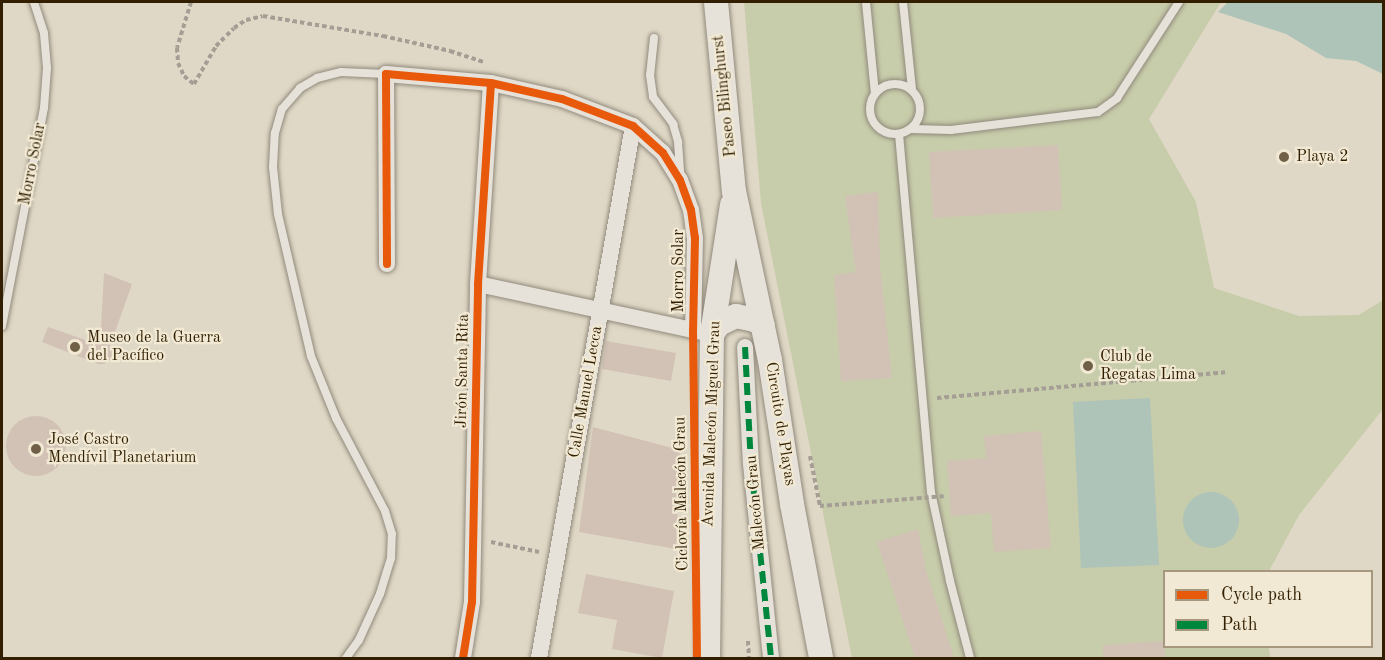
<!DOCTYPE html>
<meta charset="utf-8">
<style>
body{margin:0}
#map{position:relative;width:1385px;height:660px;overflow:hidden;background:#e0d8c6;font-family:"Old Standard TT",serif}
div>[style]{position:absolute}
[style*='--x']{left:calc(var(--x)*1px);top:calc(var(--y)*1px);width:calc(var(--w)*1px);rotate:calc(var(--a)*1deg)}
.green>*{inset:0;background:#c7ccaa}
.water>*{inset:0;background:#aec4b9}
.round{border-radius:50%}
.building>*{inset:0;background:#d2c2b6}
.path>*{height:4px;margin-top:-2px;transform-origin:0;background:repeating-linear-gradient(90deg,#a49e94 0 4.5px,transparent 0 7.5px)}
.roads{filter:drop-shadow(0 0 2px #918a7c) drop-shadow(0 0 2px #918a7c)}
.lane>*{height:8px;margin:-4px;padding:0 4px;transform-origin:4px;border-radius:4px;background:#e6e2da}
.lane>.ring{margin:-4px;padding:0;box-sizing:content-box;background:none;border:8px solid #e6e2da;border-radius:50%}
.street>*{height:16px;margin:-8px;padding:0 8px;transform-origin:8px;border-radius:8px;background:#e6e2da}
.secondary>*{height:24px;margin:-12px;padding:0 12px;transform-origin:12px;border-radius:12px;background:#e6e2da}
.path-bridge>*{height:4px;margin-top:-2px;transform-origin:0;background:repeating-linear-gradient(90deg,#a49e94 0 4.5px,transparent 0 7.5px)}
.quiet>*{height:6px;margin-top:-3px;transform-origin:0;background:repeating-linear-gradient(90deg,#00873e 0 12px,transparent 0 18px)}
.cycleway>*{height:8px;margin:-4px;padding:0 4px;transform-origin:4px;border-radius:4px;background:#e8590c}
.dots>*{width:16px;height:16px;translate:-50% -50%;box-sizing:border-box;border:3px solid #f1e9d3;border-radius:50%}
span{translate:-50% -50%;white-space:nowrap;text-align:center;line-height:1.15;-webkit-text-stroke:4.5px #f1e9d3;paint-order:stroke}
.street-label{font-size:16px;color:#321f02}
.poi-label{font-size:16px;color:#321f02}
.left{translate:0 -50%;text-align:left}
.frame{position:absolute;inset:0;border:3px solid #321f02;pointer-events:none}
.legend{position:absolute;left:1163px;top:570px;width:210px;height:78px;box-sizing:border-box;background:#f1e9d3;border:2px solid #a5987f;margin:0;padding:8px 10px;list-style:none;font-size:18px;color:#321f02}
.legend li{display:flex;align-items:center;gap:12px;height:30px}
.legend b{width:30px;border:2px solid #a5987f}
</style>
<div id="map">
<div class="green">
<i style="clip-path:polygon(744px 2px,1221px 2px,1149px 119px,1196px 202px,1214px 288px,1299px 316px,1359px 315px,1383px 300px,1383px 409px,1299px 515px,1269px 571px,1164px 572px,1164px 646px,1269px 647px,1270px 658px,852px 658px,761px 203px)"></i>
</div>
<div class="water">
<i style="clip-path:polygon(1228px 2px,1383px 2px,1383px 74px,1356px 61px,1326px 58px,1286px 34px,1218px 12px)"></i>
<i style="clip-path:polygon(1150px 398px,1159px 565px,1081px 568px,1073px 402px)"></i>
<i class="round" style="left:1183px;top:492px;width:56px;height:56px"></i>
</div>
<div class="building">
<i style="clip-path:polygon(1058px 145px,1062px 210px,933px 218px,929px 152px)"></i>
<i style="clip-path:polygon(878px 192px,880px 266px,892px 378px,841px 381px,834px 275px,856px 272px,845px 196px)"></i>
<i style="clip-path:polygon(104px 273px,132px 284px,109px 349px,119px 353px,104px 364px,98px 364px,42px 342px,48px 327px,100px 345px)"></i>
<i style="clip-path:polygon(606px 341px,676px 353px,671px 381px,602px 369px)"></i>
<i class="round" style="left:6px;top:416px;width:60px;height:60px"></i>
<i style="clip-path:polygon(593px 427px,680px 450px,676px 549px,579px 532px)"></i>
<i style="clip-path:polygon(1041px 431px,1051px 548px,994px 552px,991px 513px,951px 516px,947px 461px,986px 458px,984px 436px)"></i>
<i style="clip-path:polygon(918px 529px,926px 571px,954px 658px,915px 658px,877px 542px)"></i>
<i style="clip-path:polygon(586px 574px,674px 591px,662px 658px,612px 649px,617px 620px,578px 613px)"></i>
<i style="clip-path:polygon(1164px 641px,1165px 658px,1103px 658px,1103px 645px)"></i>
</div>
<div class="path">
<i style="--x:191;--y:2;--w:48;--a:106.9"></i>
<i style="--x:177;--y:48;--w:15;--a:86"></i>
<i style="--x:178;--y:63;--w:14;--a:65"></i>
<i style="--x:184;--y:76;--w:13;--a:39"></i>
<i style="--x:194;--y:84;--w:44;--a:-59.9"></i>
<i style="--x:216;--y:46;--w:25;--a:-45"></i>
<i style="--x:234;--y:28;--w:14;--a:-34"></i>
<i style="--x:246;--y:20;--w:17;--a:-13"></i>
<i style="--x:263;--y:16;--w:122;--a:9.5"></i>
<i style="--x:383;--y:36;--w:69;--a:12.6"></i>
<i style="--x:450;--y:51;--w:35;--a:18"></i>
<i style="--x:937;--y:398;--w:290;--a:-5.1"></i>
<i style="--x:810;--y:456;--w:51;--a:78.7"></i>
<i style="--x:491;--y:542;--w:49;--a:11.8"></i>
<i style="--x:748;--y:641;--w:17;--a:87"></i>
</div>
<div class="roads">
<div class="lane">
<i style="--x:866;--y:2;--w:92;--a:84.4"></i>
<i style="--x:903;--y:2;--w:87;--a:84.1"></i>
<i style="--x:654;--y:38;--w:37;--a:96"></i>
<i style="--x:650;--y:75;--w:22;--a:82"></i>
<i style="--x:653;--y:97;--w:34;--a:53"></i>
<i style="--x:673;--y:124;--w:19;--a:74"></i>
<i style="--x:678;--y:142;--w:32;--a:86"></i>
<i class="ring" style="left:870px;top:84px;width:42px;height:42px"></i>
<i style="--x:911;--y:129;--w:40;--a:1.4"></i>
<i style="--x:951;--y:130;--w:148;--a:-7"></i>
<i style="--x:1098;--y:112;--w:24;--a:-36"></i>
<i style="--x:1117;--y:98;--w:114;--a:-57.1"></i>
<i style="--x:899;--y:134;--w:359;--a:84.9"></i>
<i style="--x:931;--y:492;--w:91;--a:77.9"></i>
<i style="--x:950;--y:581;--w:80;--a:75.4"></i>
<i style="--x:2;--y:326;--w:222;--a:-79.1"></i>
<i style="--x:44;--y:108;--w:40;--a:-85.7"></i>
<i style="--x:47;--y:68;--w:35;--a:-95"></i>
<i style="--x:44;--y:33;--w:33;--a:-108"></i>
<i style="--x:346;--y:658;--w:22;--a:-54"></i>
<i style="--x:359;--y:640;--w:51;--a:-65.5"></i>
<i style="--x:380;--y:594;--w:38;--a:-73"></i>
<i style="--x:391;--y:558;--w:24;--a:-88"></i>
<i style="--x:392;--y:534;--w:24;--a:-107"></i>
<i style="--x:385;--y:511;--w:105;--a:-117.8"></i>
<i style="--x:336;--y:418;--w:67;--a:-112"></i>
<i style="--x:311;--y:356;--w:146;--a:-103.1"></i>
<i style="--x:278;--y:214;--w:47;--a:-96.1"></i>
<i style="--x:273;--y:167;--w:34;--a:-87"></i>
<i style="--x:275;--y:133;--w:25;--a:-74"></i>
<i style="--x:282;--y:109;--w:28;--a:-49"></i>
<i style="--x:300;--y:88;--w:20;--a:-30"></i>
<i style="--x:317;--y:78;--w:25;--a:-14"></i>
<i style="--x:341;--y:72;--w:45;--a:2.5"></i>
</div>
<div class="street">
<i style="--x:387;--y:264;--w:190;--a:-90.3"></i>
<i style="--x:386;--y:74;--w:105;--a:4.9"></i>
<i style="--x:491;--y:83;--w:73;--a:12.7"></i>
<i style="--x:562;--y:99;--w:76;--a:20.8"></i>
<i style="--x:633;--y:126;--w:40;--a:42"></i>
<i style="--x:663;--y:153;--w:32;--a:58"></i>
<i style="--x:680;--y:180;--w:32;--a:70"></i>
<i style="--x:691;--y:210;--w:28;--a:82"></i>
<i style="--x:695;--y:238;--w:92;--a:91.2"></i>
<i style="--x:478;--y:284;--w:229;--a:12.1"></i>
<i style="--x:745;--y:347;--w:117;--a:87.1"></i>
<i style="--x:751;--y:464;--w:195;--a:84.1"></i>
<i style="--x:463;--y:658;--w:57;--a:-80.9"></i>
<i style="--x:472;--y:602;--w:318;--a:-88.9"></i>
<i style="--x:478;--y:284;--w:201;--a:-86.3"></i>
<i style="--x:539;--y:658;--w:540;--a:-79.98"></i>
</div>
<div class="secondary">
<i style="--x:716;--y:2;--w:190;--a:84.6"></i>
<i style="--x:734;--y:191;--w:173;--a:78"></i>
<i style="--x:770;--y:360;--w:146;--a:81.3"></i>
<i style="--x:792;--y:504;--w:157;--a:79.3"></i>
<i style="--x:712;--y:334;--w:12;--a:-55"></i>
<i style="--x:719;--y:324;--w:19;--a:-25"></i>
<i style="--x:736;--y:316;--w:19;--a:12"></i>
<i style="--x:755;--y:320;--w:9;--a:32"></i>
<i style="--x:708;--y:658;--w:324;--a:-89.3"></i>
<i style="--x:712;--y:334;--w:131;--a:-81.2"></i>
</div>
</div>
<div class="path-bridge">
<i style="--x:820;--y:506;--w:126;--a:-4.5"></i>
</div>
<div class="quiet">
<i style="--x:745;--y:347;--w:117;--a:87.1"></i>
<i style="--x:751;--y:464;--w:195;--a:84.1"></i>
</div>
<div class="cycleway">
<i style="--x:387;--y:264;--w:190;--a:-90.3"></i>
<i style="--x:386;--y:74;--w:105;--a:4.9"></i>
<i style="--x:491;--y:83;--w:73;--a:12.7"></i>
<i style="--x:562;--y:99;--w:76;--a:20.8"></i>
<i style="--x:633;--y:126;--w:40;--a:42"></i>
<i style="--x:663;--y:153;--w:32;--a:58"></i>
<i style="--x:680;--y:180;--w:32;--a:70"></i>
<i style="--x:691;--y:210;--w:28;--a:82"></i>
<i style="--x:695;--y:238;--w:92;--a:91.2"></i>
<i style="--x:693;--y:330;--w:328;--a:89.3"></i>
<i style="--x:463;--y:658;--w:57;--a:-80.9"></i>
<i style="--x:472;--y:602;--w:318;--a:-88.9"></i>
<i style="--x:478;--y:284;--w:201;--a:-86.3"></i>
</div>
<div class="dots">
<i style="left:1284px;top:157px;background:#6f6047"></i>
<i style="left:75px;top:347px;background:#6f6047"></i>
<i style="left:1088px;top:366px;background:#6f6047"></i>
<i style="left:36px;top:449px;background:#6f6047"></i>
</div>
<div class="street-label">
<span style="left:725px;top:96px;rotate:-96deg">Paseo Bilinghurst</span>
<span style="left:33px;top:164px;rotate:-79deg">Morro Solar</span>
<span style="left:679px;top:271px;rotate:-90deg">Morro Solar</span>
<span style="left:463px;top:371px;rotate:-89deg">Jirón Santa Rita</span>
<span style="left:586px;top:392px;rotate:-80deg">Calle Manuel Lecca</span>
<span style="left:712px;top:424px;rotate:-88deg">Avenida Malecón Miguel Grau</span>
<span style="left:780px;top:424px;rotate:81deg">Circuito de Playas</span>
<span style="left:682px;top:494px;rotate:-91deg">Ciclovía Malecón Grau</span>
<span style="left:756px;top:503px;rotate:-95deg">Malecón Grau</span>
</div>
<div class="poi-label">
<span class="left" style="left:1296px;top:157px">Playa 2</span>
<span class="left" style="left:87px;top:347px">Museo de la Guerra<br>del Pacífico</span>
<span class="left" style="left:1100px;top:366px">Club de<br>Regatas Lima</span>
<span class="left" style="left:48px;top:449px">José Castro<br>Mendívil Planetarium</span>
</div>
<div class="frame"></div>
<ul class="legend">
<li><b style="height:8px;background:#e8590c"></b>Cycle path</li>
<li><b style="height:8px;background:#00873e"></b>Path</li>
</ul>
</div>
